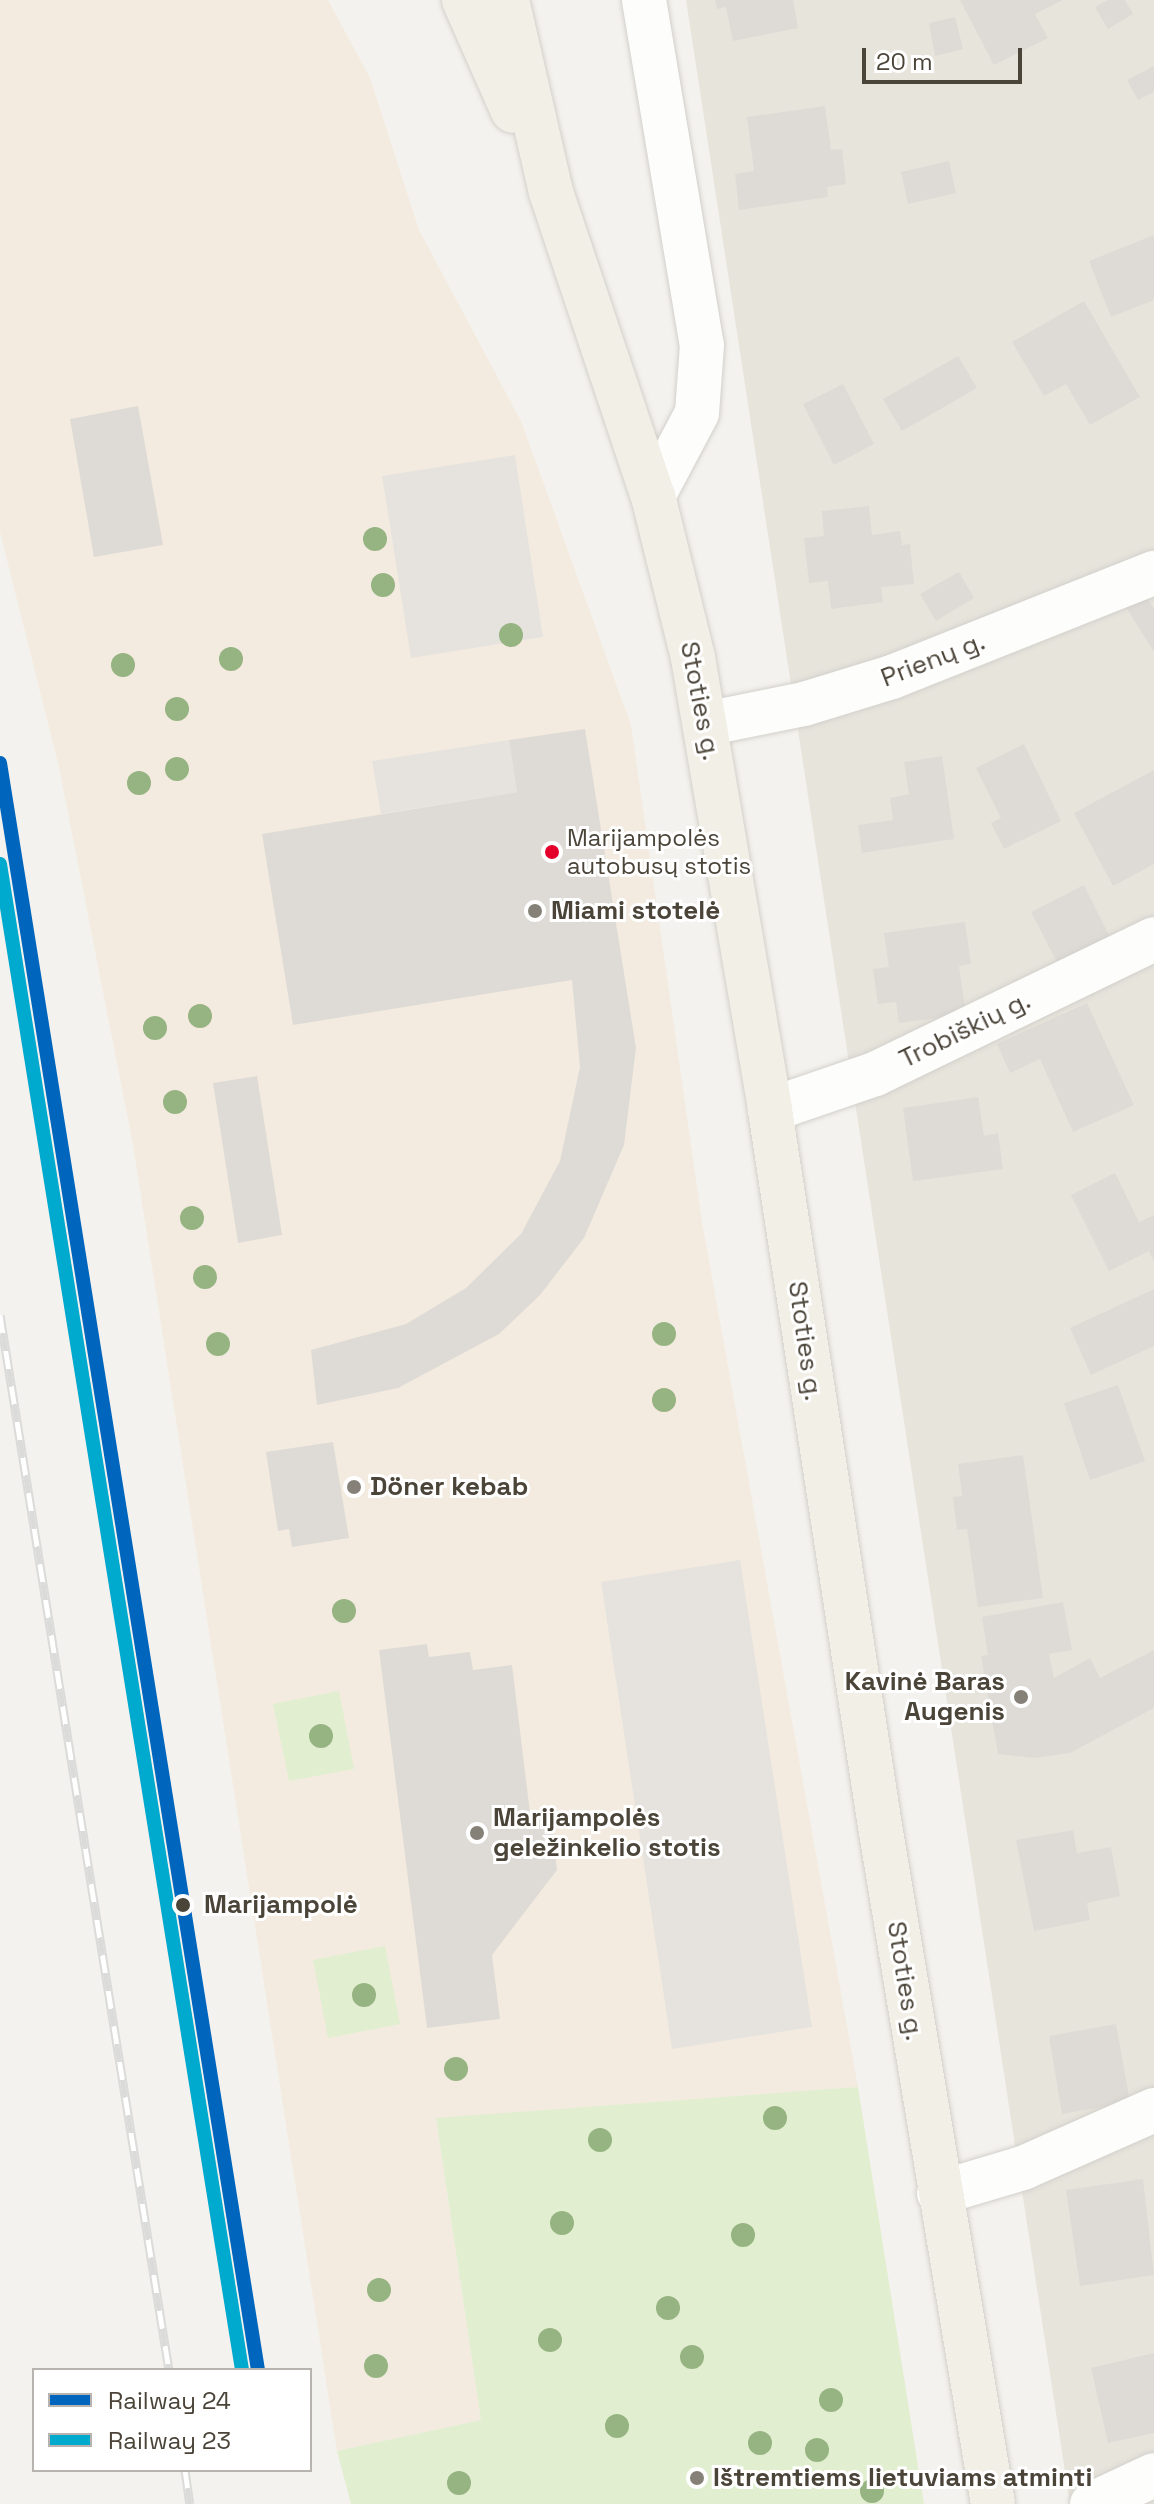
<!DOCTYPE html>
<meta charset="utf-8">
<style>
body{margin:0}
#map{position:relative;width:1154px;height:2504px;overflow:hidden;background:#f4f2ee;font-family:"Space Grotesk",sans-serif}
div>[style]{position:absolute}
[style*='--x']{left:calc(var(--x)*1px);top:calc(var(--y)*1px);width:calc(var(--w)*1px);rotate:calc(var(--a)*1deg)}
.residential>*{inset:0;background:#e7e4dc}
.commercial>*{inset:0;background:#f3ebdf}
.green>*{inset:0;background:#e1eecf}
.parking>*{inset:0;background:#e6e3df}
.building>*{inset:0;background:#dedbd6}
.roads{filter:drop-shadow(0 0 2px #d2d0cb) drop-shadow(0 0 2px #d2d0cb)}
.minor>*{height:44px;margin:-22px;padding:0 22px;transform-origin:22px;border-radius:22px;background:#fdfdfc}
.major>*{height:44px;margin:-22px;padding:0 22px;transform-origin:22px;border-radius:22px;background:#f2efe6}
.rail>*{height:9px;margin-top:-4.5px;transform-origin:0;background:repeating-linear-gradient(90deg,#fff 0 18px,#dbdbda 0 36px);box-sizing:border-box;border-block:2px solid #dbdbda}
.rail-1>*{height:14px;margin:-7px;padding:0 7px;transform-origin:7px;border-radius:7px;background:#0065bd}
.rail-2>*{height:14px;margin:-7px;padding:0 7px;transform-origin:7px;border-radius:7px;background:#00a9ce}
.trees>*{width:24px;height:24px;margin:-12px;border-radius:50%;background:#96b382}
.dots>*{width:22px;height:22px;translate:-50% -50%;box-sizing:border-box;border:4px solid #fff;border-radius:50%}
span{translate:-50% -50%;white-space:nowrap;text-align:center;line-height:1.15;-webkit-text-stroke:6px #fff;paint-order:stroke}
.bus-label{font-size:24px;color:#4b4439}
.left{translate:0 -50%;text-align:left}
.street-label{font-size:26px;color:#4b4439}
.poi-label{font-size:26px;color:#4b4439;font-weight:700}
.right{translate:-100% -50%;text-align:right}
.stop-label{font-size:26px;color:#4b4439;font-weight:700}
.legend{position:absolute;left:32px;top:2368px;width:280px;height:104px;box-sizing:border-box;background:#fff;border:2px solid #b7b4b0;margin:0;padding:10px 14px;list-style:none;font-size:24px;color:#4b4439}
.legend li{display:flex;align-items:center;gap:16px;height:40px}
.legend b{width:40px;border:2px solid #b7b4b0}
.scale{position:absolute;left:862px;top:48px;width:160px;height:36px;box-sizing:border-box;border:4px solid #4b4439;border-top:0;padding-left:10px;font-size:24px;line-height:28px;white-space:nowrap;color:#4b4439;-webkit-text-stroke:6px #fff;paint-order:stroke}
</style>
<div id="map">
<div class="residential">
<i style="clip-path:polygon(686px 0,1154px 0,1154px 2504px,1070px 2504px)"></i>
</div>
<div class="commercial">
<i style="clip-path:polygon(0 0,328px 0,370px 78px,419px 230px,521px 421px,631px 725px,702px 1222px,858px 2087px,436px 2119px,481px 2420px,337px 2451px,133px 1145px,59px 767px,0 532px)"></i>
</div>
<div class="green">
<i style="clip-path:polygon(339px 1691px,354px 1769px,289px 1781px,273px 1704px)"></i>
<i style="clip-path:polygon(385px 1946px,400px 2024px,328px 2038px,313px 1960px)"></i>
<i style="clip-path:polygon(858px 2087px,924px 2504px,351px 2504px,337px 2451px,481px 2420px,436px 2118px)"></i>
</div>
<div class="parking">
<i style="clip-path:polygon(515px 455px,543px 637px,411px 658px,382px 476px)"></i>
<i style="clip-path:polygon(509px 740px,517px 792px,381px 814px,372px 761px)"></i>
<i style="clip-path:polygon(740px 1560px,812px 2027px,672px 2049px,601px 1582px)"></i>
</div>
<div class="building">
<i style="clip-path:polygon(715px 0,793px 0,798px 28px,733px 41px,726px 7px,717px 9px)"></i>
<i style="clip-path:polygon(960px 0,1063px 0,1035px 14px,1048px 38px,994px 65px)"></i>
<i style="clip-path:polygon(1108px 0,1125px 0,1133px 14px,1108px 29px,1095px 7px)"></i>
<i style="clip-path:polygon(955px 17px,963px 49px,935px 56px,929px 23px)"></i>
<i style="clip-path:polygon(1154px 66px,1154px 92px,1138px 100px,1127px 80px)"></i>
<i style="clip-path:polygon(825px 106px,831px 150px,842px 149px,846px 184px,827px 187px,828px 197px,739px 210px,735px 174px,754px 171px,747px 117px)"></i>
<i style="clip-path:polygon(949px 161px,956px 193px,908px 204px,901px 172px)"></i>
<i style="clip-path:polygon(1154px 235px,1154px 300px,1111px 317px,1089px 261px)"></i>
<i style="clip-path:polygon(1084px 301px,1140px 397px,1090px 425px,1066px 384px,1044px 396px,1012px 342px)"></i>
<i style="clip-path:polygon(958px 356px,977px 388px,902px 431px,883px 399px)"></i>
<i style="clip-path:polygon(843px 384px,874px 444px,834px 465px,803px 404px)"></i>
<i style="clip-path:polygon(138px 406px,163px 545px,94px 557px,70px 419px)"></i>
<i style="clip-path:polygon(869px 506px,872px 535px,900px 531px,902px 545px,910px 544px,914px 584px,881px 587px,883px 602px,831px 609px,828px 581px,809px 583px,804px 538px,824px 536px,822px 511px)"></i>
<i style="clip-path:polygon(959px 572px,974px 598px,936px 621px,920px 594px)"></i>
<i style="clip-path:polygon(1144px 593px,1154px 609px,1154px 652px,1125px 606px)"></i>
<i style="clip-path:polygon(585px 729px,636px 1048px,624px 1145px,584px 1238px,540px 1295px,499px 1334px,398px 1388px,317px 1405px,311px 1350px,406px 1324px,466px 1288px,521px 1234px,560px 1161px,580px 1067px,572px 980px,293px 1025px,262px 834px,517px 792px,509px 740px)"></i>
<i style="clip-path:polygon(1024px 744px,1061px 821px,1004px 849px,991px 823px,1001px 818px,976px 768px)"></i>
<i style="clip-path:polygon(942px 756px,954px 839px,862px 853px,858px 825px,893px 820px,890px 798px,909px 794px,904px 762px)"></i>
<i style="clip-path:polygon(1154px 770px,1154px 864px,1113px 886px,1074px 813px)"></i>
<i style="clip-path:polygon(1084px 885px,1111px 939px,1059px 966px,1031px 912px)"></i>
<i style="clip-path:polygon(965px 922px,971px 964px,959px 966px,966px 1014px,899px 1023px,896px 1002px,878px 1004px,873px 969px,889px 967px,884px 933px)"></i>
<i style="clip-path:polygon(1087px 1003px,1134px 1105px,1073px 1132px,1040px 1059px,1010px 1073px,997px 1044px)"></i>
<i style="clip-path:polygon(257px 1076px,282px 1235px,238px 1243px,213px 1083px)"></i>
<i style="clip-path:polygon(978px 1097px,984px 1136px,998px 1133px,1003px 1169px,913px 1181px,903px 1108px)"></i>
<i style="clip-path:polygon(1115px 1173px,1139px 1222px,1154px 1215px,1154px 1262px,1149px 1251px,1109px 1271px,1071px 1195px)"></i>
<i style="clip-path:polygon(1154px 1289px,1154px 1346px,1091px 1375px,1070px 1328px)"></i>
<i style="clip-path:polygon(1118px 1385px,1145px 1461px,1090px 1480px,1064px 1403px)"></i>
<i style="clip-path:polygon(333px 1442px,349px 1538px,292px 1547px,289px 1529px,278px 1531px,266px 1452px)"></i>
<i style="clip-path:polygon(1023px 1455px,1043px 1598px,978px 1607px,967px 1529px,957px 1530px,953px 1497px,962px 1496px,958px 1464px)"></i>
<i style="clip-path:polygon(1063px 1602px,1072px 1650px,1049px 1654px,1054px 1678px,1090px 1658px,1100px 1678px,1154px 1650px,1154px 1708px,1070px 1753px,1034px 1758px,998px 1754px,981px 1656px,988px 1655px,982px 1617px)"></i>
<i style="clip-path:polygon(427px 1644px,429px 1657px,470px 1652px,473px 1670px,512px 1665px,531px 1821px,551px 1818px,557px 1870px,492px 1955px,500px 2019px,427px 2028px,379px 1650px)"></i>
<i style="clip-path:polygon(1073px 1830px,1077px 1853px,1111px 1847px,1120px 1896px,1087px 1903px,1090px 1920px,1034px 1931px,1016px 1840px)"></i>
<i style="clip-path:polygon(1116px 2024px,1130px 2102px,1062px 2114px,1049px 2036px)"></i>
<i style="clip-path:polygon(1143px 2179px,1154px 2275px,1080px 2286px,1066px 2190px)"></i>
<i style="clip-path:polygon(1154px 2353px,1154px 2433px,1108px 2443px,1091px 2368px)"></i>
</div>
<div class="roads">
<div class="minor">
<i style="--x:644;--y:0;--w:350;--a:80.5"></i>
<i style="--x:702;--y:345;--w:68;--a:94.2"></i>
<i style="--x:697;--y:413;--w:94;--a:117.9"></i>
<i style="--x:705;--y:724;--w:101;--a:-11.4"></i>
<i style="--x:804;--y:704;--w:92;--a:-17.1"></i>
<i style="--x:892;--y:677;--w:282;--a:-21.7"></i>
<i style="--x:770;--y:1110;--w:111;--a:-18.9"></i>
<i style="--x:875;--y:1074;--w:310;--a:-25.8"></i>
<i style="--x:939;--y:2193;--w:88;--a:-16.6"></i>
<i style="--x:1023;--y:2168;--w:143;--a:-23.9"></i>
<i style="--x:1092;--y:2504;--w:68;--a:-25.1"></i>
</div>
<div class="major">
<i style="--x:464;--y:0;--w:121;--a:66.2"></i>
<i style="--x:507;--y:0;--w:197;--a:77.1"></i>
<i style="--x:551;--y:192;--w:321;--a:71.5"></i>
<i style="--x:653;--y:496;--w:167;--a:76.1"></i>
<i style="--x:693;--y:658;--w:459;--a:80.3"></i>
<i style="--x:770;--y:1110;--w:718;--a:81.27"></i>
<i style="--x:879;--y:1820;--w:693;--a:80.54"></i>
</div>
</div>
<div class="rail">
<i style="--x:0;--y:1315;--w:1068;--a:80.9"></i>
<i style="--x:185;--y:2470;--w:34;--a:82"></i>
</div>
<div class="rail-1">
<i style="--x:0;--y:763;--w:1628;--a:80.88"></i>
</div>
<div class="rail-2">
<i style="--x:0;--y:864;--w:1525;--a:80.87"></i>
</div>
<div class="trees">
<i style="left:375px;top:539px"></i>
<i style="left:383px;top:585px"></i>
<i style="left:511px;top:635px"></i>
<i style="left:231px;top:659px"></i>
<i style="left:123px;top:665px"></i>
<i style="left:177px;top:709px"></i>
<i style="left:177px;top:769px"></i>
<i style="left:139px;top:783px"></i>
<i style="left:200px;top:1016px"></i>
<i style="left:155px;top:1028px"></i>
<i style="left:175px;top:1102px"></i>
<i style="left:192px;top:1218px"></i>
<i style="left:205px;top:1277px"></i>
<i style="left:664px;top:1334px"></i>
<i style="left:218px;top:1344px"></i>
<i style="left:664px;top:1400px"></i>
<i style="left:344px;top:1611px"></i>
<i style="left:321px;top:1736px"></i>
<i style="left:364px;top:1995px"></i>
<i style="left:456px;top:2069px"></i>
<i style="left:775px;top:2118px"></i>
<i style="left:600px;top:2140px"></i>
<i style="left:562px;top:2223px"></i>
<i style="left:743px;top:2235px"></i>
<i style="left:379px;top:2290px"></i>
<i style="left:668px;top:2308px"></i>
<i style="left:550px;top:2340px"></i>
<i style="left:692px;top:2357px"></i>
<i style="left:376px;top:2366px"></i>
<i style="left:831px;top:2400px"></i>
<i style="left:617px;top:2426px"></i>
<i style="left:760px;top:2443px"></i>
<i style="left:817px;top:2450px"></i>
<i style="left:459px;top:2483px"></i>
<i style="left:872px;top:2491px"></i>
</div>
<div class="dots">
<i style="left:552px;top:852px;background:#e4002b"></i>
<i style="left:535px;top:911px;background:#868178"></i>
<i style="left:354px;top:1487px;background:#868178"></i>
<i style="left:1021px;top:1697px;background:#868178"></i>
<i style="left:477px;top:1833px;background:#868178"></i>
<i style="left:183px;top:1905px;background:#4b4439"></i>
<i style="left:697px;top:2478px;background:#868178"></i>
</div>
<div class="bus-label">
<span class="left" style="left:567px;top:852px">Marijampolės<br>autobusų stotis</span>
</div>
<div class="street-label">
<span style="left:933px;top:660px;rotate:-21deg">Prienų g.</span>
<span style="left:700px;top:701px;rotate:79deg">Stoties g.</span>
<span style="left:965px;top:1030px;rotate:-26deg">Trobiškių g.</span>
<span style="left:805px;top:1341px;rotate:82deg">Stoties g.</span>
<span style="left:905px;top:1981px;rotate:81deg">Stoties g.</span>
</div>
<div class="poi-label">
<span class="left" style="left:551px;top:911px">Miami stotelė</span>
<span class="left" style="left:370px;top:1487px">Döner kebab</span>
<span class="right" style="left:1005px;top:1697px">Kavinė Baras<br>Augenis</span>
<span class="left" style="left:493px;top:1833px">Marijampolės<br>geležinkelio stotis</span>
<span class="left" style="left:713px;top:2478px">Ištremtiems lietuviams atminti</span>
</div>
<div class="stop-label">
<span class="left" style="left:204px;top:1905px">Marijampolė</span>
</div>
<ul class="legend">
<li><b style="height:10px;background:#0065bd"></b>Railway 24</li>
<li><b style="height:10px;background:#00a9ce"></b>Railway 23</li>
</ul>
<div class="scale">20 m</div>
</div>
